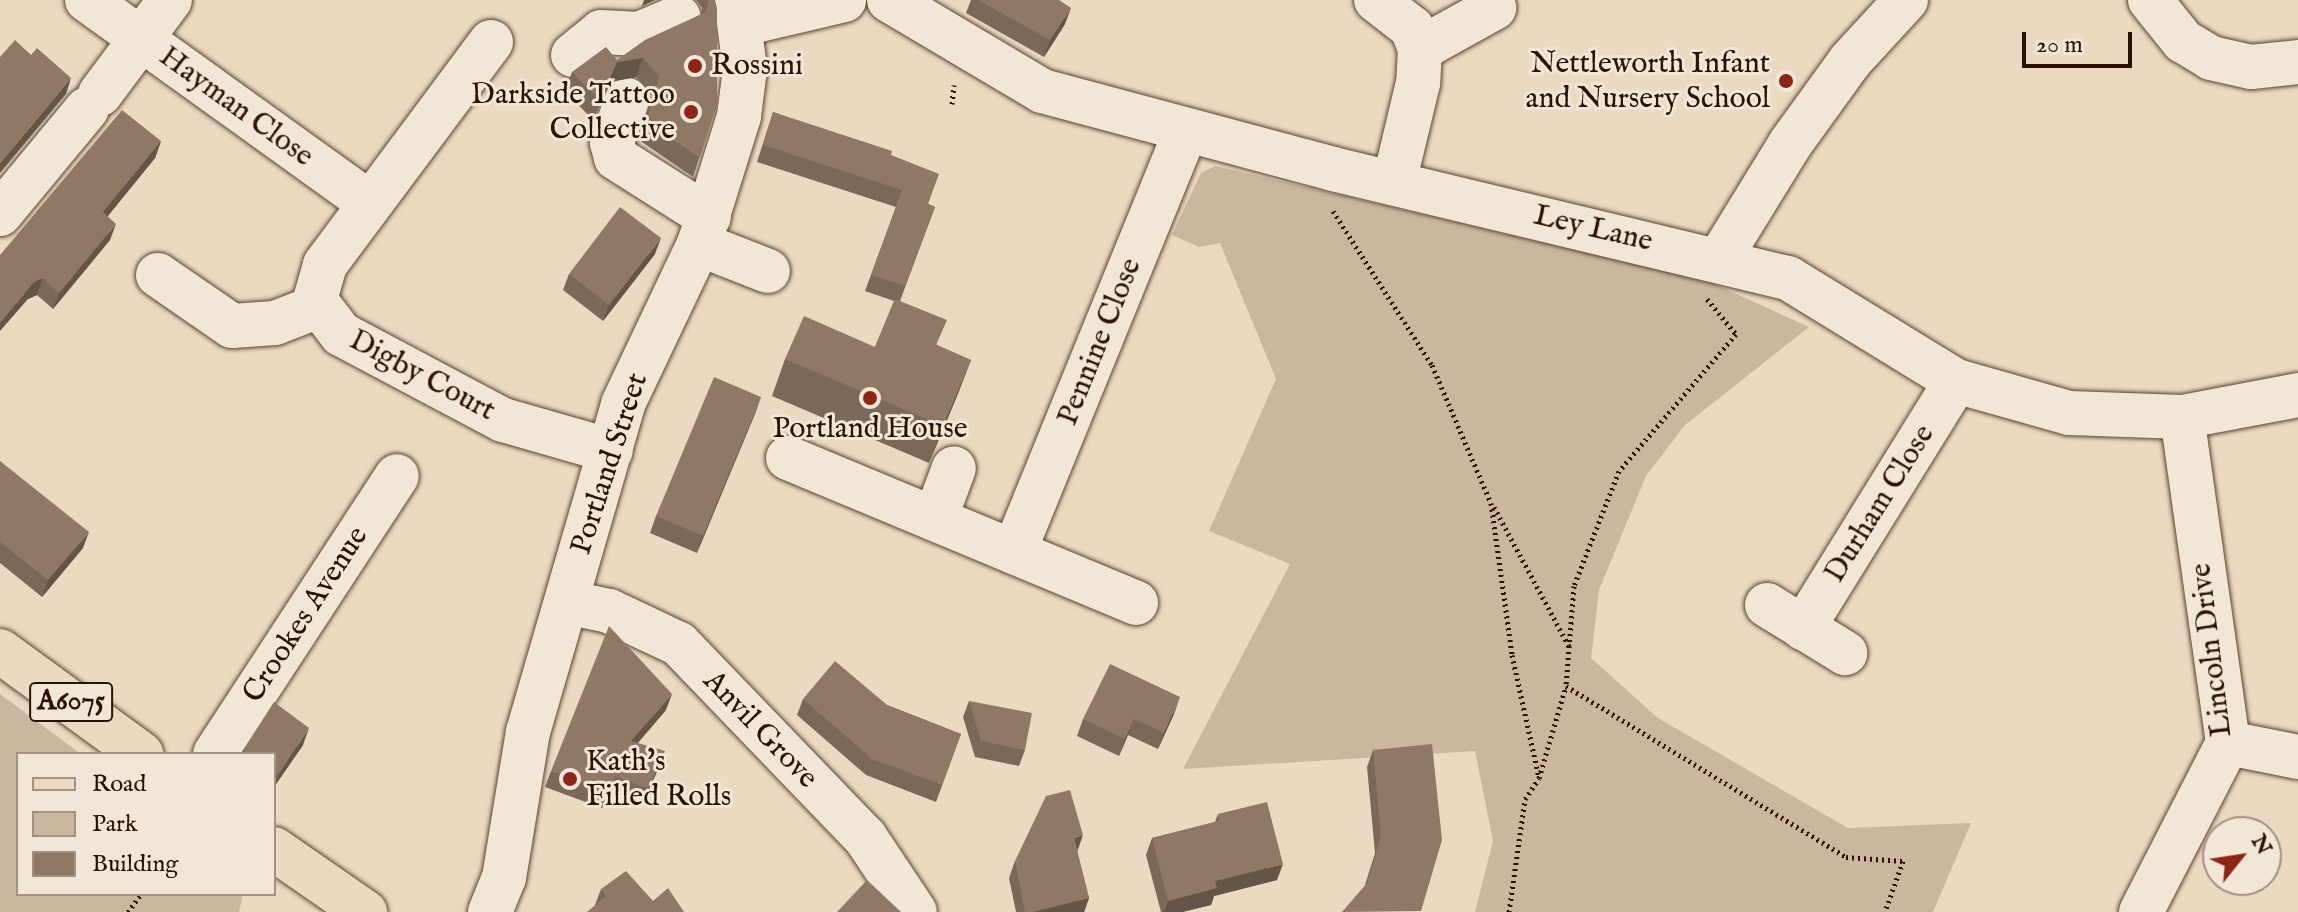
<!DOCTYPE html>
<style>
body{margin:0}
#map{position:relative;width:2298px;height:912px;overflow:hidden;background:#ebd9c1;font-family:"IM FELL English",serif}
div>[style]{position:absolute}
[style*='--x']{left:calc(var(--x)*1px);top:calc(var(--y)*1px);width:calc(var(--w)*1px);rotate:calc(var(--a)*1deg)}
.green>*{inset:0;background:#cbb7a0}
.path>*{height:5px;margin-top:-2.5px;transform-origin:0;background:repeating-linear-gradient(90deg,#2c1200 0 2px,transparent 0 6px)}
.roads{filter:drop-shadow(0 0 2px #5c4430) drop-shadow(0 0 2px #5c4430)}
.minor>*{height:44px;margin:-22px;padding:0 22px;transform-origin:22px;border-radius:22px;background:#f2e6d7}
.major>*{height:44px;margin:-22px;padding:0 22px;transform-origin:22px;border-radius:22px;background:#ebd9c1}
.wall>*{inset:0;background:#7b6856}
.shaded-wall>*{inset:0;background:#645546}
.building>*{inset:0;background:#8f7964}
.dots>*{width:22px;height:22px;translate:-50% -50%;box-sizing:border-box;border:4px solid #f2e6d7;border-radius:50%}
span{translate:-50% -50%;white-space:nowrap;text-align:center;line-height:1.15;-webkit-text-stroke:6px #f2e6d7;paint-order:stroke}
.shield-label span{padding:2px 6px;background:#f2e6d7;border:2px solid;border-radius:6px;-webkit-text-stroke-width:0}
.shield-label{font-size:28px;color:#2c1200;font-weight:700}
.poi-label{font-size:30px;color:#2c1200}
.right{translate:-100% -50%;text-align:right}
.left{translate:0 -50%;text-align:left}
.street-label{font-size:30px;color:#2c1200}
.legend{position:absolute;left:16px;top:752px;width:260px;height:144px;box-sizing:border-box;background:#f2e6d7;border:2px solid #a39181;margin:0;padding:10px 14px;list-style:none;font-size:24px;color:#2c1200}
.legend li{display:flex;align-items:center;gap:16px;height:40px}
.legend b{width:40px;border:2px solid #a39181}
.north{position:absolute;left:2202px;top:816px;width:80px;height:80px;box-sizing:border-box;background:#f2e6d7;border:2px solid #a39181;border-radius:50%;rotate:60deg;font-size:22px;font-weight:700;line-height:32px;text-align:center;color:#2c1200}
.north::after{content:'';display:block;margin:auto;width:28px;height:36px;background:#8f2418;clip-path:polygon(50% 0,100% 100%,50% 72%,0 100%)}
.scale{position:absolute;left:2022px;top:32px;width:110px;height:36px;box-sizing:border-box;border:4px solid #2c1200;border-top:0;padding-left:10px;font-size:24px;line-height:28px;white-space:nowrap;color:#2c1200;-webkit-text-stroke:6px #f2e6d7;paint-order:stroke}
</style>
<div id="map">
<div class="green">
<i style="clip-path:polygon(1215px 166px,1708px 281px,1809px 327px,1685px 425px,1646px 476px,1599px 590px,1591px 658px,1658px 718px,1848px 828px,1971px 823px,1933px 912px,1475px 912px,1493px 841px,1475px 751px,1183px 769px,1290px 564px,1209px 531px,1276px 379px,1220px 243px,1199px 247px,1172px 235px,1201px 173px)"></i>
<i style="clip-path:polygon(0 694px,81px 754px,18px 754px,18px 894px,243px 894px,239px 912px,0 912px)"></i>
</div>
<div class="path">
<i style="--x:952;--y:104;--w:19;--a:-84"></i>
<i style="--x:1333;--y:211;--w:183;--a:57.3"></i>
<i style="--x:1432;--y:365;--w:150;--a:66.9"></i>
<i style="--x:1491;--y:503;--w:153;--a:82.1"></i>
<i style="--x:1512;--y:655;--w:126;--a:77.6"></i>
<i style="--x:1707;--y:299;--w:45;--a:50.4"></i>
<i style="--x:1736;--y:334;--w:180;--a:130.5"></i>
<i style="--x:1619;--y:471;--w:123;--a:111.4"></i>
<i style="--x:1574;--y:586;--w:100;--a:94.6"></i>
<i style="--x:1566;--y:686;--w:328;--a:31.4"></i>
<i style="--x:1846;--y:857;--w:57;--a:4"></i>
<i style="--x:1903;--y:861;--w:54;--a:109.4"></i>
<i style="--x:1494;--y:507;--w:158;--a:61.7"></i>
<i style="--x:128;--y:912;--w:22;--a:-54"></i>
<i style="--x:1509;--y:912;--w:114;--a:-81.9"></i>
<i style="--x:1525;--y:799;--w:25;--a:-56"></i>
<i style="--x:1539;--y:778;--w:96;--a:-73.6"></i>
</div>
<div class="roads">
<div class="minor">
<i style="--x:87;--y:0;--w:348;--a:35.7"></i>
<i style="--x:889;--y:0;--w:178;--a:30.7"></i>
<i style="--x:1042;--y:91;--w:301;--a:15"></i>
<i style="--x:1333;--y:169;--w:468;--a:13.5"></i>
<i style="--x:1788;--y:278;--w:197;--a:31.5"></i>
<i style="--x:1956;--y:381;--w:117;--a:15.8"></i>
<i style="--x:2069;--y:413;--w:113;--a:2"></i>
<i style="--x:2182;--y:417;--w:118;--a:-10.7"></i>
<i style="--x:1376;--y:0;--w:46;--a:37.9"></i>
<i style="--x:1412;--y:28;--w:22;--a:69"></i>
<i style="--x:1420;--y:49;--w:34;--a:93"></i>
<i style="--x:1418;--y:83;--w:103;--a:103.5"></i>
<i style="--x:2150;--y:0;--w:53;--a:51.2"></i>
<i style="--x:2183;--y:41;--w:33;--a:31"></i>
<i style="--x:2211;--y:58;--w:41;--a:12.7"></i>
<i style="--x:2251;--y:67;--w:47;--a:-6.1"></i>
<i style="--x:742;--y:24;--w:105;--a:-13.2"></i>
<i style="--x:491;--y:42;--w:278;--a:126.7"></i>
<i style="--x:325;--y:265;--w:36;--a:106"></i>
<i style="--x:315;--y:300;--w:43;--a:52.6"></i>
<i style="--x:341;--y:334;--w:183;--a:28"></i>
<i style="--x:503;--y:420;--w:112;--a:16"></i>
<i style="--x:1420;--y:49;--w:85;--a:-29"></i>
<i style="--x:573;--y:55;--w:36;--a:-39"></i>
<i style="--x:601;--y:32;--w:38;--a:3"></i>
<i style="--x:639;--y:34;--w:43;--a:-23"></i>
<i style="--x:100;--y:94;--w:117;--a:-53.3"></i>
<i style="--x:627;--y:100;--w:45;--a:109.7"></i>
<i style="--x:612;--y:142;--w:16;--a:76"></i>
<i style="--x:616;--y:158;--w:110;--a:32.4"></i>
<i style="--x:0;--y:214;--w:136;--a:-50.4"></i>
<i style="--x:699;--y:244;--w:74;--a:21.4"></i>
<i style="--x:1720;--y:258;--w:134;--a:-58.4"></i>
<i style="--x:1790;--y:144;--w:102;--a:-54.1"></i>
<i style="--x:1850;--y:61;--w:83;--a:-47.4"></i>
<i style="--x:158;--y:275;--w:90;--a:34.6"></i>
<i style="--x:232;--y:326;--w:43;--a:-4"></i>
<i style="--x:275;--y:323;--w:47;--a:-21.1"></i>
<i style="--x:788;--y:458;--w:377;--a:22.6"></i>
<i style="--x:935;--y:519;--w:54;--a:-69.6"></i>
<i style="--x:1014;--y:552;--w:453;--a:-67.8"></i>
<i style="--x:566;--y:602;--w:44;--a:11.8"></i>
<i style="--x:609;--y:611;--w:77;--a:25.2"></i>
<i style="--x:679;--y:644;--w:268;--a:46.1"></i>
<i style="--x:865;--y:837;--w:90;--a:56.3"></i>
<i style="--x:1767;--y:605;--w:92;--a:31.6"></i>
<i style="--x:1803;--y:628;--w:291;--a:-58.2"></i>
<i style="--x:2228;--y:743;--w:71;--a:11.3"></i>
<i style="--x:215;--y:754;--w:332;--a:-56.8"></i>
<i style="--x:490;--y:912;--w:37;--a:-68"></i>
<i style="--x:504;--y:878;--w:148;--a:-80.7"></i>
<i style="--x:528;--y:732;--w:341;--a:-73.8"></i>
<i style="--x:623;--y:404;--w:177;--a:-64.6"></i>
<i style="--x:699;--y:244;--w:134;--a:-72.6"></i>
<i style="--x:739;--y:116;--w:47;--a:-82.7"></i>
<i style="--x:745;--y:69;--w:70;--a:-97.4"></i>
<i style="--x:2141;--y:912;--w:190;--a:-62.8"></i>
<i style="--x:2228;--y:743;--w:329;--a:-98"></i>
</div>
<div class="major">
<i style="--x:0;--y:651;--w:175;--a:36.1"></i>
<i style="--x:274;--y:849;--w:111;--a:34.7"></i>
</div>
</div>
<div class="wall">
<i style="clip-path:polygon(696px 0,715px 0,717px 104px,693px 177px,639px 140px,652px 96px,636px 77px,610px 82px,593px 120px,565px 91px,572px 72px,617px 60px,701px 14px,702px 8px)"></i>
<i style="clip-path:polygon(971px 0,1059px 0,1065px 24px,1044px 57px,966px 13px)"></i>
<i style="clip-path:polygon(773px 112px,891px 155px,928px 204px,935px 207px,900px 301px,937px 345px,971px 360px,957px 396px,929px 463px,772px 396px,785px 359px,875px 347px,894px 301px,865px 291px,896px 207px,757px 162px)"></i>
<i style="clip-path:polygon(161px 141px,155px 158px,108px 216px,110px 240px,53px 309px,37px 295px,28px 299px,0 255px)"></i>
<i style="clip-path:polygon(655px 254px,603px 321px,563px 290px,569px 274px)"></i>
<i style="clip-path:polygon(761px 397px,697px 553px,650px 533px,656px 516px)"></i>
<i style="clip-path:polygon(0 461px,83px 548px,42px 597px,0 563px)"></i>
<i style="clip-path:polygon(803px 699px,887px 705px,961px 734px,936px 802px,866px 775px,797px 715px)"></i>
<i style="clip-path:polygon(969px 701px,1025px 750px,1019px 766px,975px 757px,963px 717px)"></i>
<i style="clip-path:polygon(666px 710px,638px 743px,659px 767px,642px 805px,609px 792px,602px 808px,545px 787px,551px 771px)"></i>
<i style="clip-path:polygon(1174px 714px,1158px 749px,1128px 735px,1119px 756px,1077px 736px,1083px 719px)"></i>
<i style="clip-path:polygon(303px 745px,274px 787px,274px 754px,241px 754px,243px 750px)"></i>
<i style="clip-path:polygon(1373px 750px,1442px 840px,1365px 885px,1375px 853px,1367px 767px)"></i>
<i style="clip-path:polygon(1218px 814px,1277px 880px,1214px 896px,1211px 905px,1182px 912px,1161px 912px,1146px 855px,1152px 838px,1215px 822px)"></i>
<i style="clip-path:polygon(1077px 851px,1089px 898px,1084px 912px,1016px 912px,1009px 878px,1015px 861px)"></i>
<i style="clip-path:polygon(601px 889px,653px 901px,684px 912px,595px 905px)"></i>
</div>
<div class="shaded-wall">
<i style="clip-path:polygon(644px 0,655px 0,642px 6px)"></i>
<i style="clip-path:polygon(1071px 8px,1065px 24px,1044px 57px,1050px 40px)"></i>
<i style="clip-path:polygon(643px 58px,636px 77px,610px 82px,593px 120px,617px 62px)"></i>
<i style="clip-path:polygon(71px 78px,66px 94px,0 173px,0 163px)"></i>
<i style="clip-path:polygon(161px 141px,155px 158px,97px 229px,103px 212px)"></i>
<i style="clip-path:polygon(116px 224px,110px 240px,53px 309px,59px 293px)"></i>
<i style="clip-path:polygon(661px 238px,655px 254px,603px 321px,609px 305px)"></i>
<i style="clip-path:polygon(43px 278px,37px 295px,28px 299px,0 331px,0 322px,34px 282px)"></i>
<i style="clip-path:polygon(971px 360px,957px 396px,929px 463px,943px 426px)"></i>
<i style="clip-path:polygon(761px 397px,755px 414px,697px 553px,703px 536px)"></i>
<i style="clip-path:polygon(89px 532px,83px 548px,42px 597px,48px 580px)"></i>
<i style="clip-path:polygon(672px 694px,666px 710px,625px 757px,631px 741px)"></i>
<i style="clip-path:polygon(1180px 697px,1174px 714px,1158px 749px,1164px 733px)"></i>
<i style="clip-path:polygon(1134px 719px,1128px 735px,1119px 756px,1125px 739px)"></i>
<i style="clip-path:polygon(309px 728px,303px 745px,274px 787px,278px 775px)"></i>
<i style="clip-path:polygon(665px 751px,659px 767px,642px 805px,648px 789px)"></i>
<i style="clip-path:polygon(1083px 835px,1077px 852px,1074px 838px)"></i>
<i style="clip-path:polygon(1283px 864px,1277px 880px,1214px 896px,1211px 905px,1182px 912px,1164px 912px,1168px 901px,1215px 881px)"></i>
<i style="clip-path:polygon(1089px 898px,1084px 912px,1033px 912px)"></i>
</div>
<div class="building">
<i style="clip-path:polygon(708px 0,715px 0,717px 9px,717px 104px,700px 158px,646px 121px,659px 77px,643px 58px,617px 62px,600px 101px,572px 72px,606px 47px,617px 60px,645px 40px,706px 12px)"></i>
<i style="clip-path:polygon(978px 0,1059px 0,1071px 8px,1050px 40px)"></i>
<i style="clip-path:polygon(15px 40px,31px 55px,37px 48px,71px 78px,0 163px,0 57px)"></i>
<i style="clip-path:polygon(122px 110px,161px 141px,103px 212px,116px 224px,59px 293px,43px 278px,34px 282px,0 322px,0 255px)"></i>
<i style="clip-path:polygon(773px 112px,892px 151px,891px 155px,939px 174px,928px 204px,935px 207px,905px 286px,871px 275px,902px 190px,763px 145px)"></i>
<i style="clip-path:polygon(620px 207px,661px 238px,609px 305px,569px 274px)"></i>
<i style="clip-path:polygon(895px 299px,947px 320px,936px 345px,971px 360px,943px 426px,785px 359px,804px 316px,875px 347px)"></i>
<i style="clip-path:polygon(714px 377px,761px 397px,703px 536px,656px 516px)"></i>
<i style="clip-path:polygon(0 461px,89px 532px,48px 580px,0 542px)"></i>
<i style="clip-path:polygon(609px 626px,672px 694px,631px 741px,665px 751px,648px 789px,615px 776px,608px 792px,551px 771px)"></i>
<i style="clip-path:polygon(835px 661px,887px 705px,961px 734px,942px 785px,872px 759px,803px 699px)"></i>
<i style="clip-path:polygon(1110px 664px,1180px 697px,1164px 733px,1134px 719px,1125px 739px,1083px 719px)"></i>
<i style="clip-path:polygon(969px 701px,1032px 713px,1025px 750px,981px 741px)"></i>
<i style="clip-path:polygon(274px 702px,309px 728px,278px 775px,274px 772px,274px 754px,249px 754px,243px 750px)"></i>
<i style="clip-path:polygon(1432px 744px,1442px 840px,1421px 911px,1342px 912px,1367px 883px,1381px 836px,1373px 750px)"></i>
<i style="clip-path:polygon(1070px 790px,1083px 835px,1074px 838px,1089px 898px,1033px 912px,1025px 912px,1015px 861px,1046px 796px)"></i>
<i style="clip-path:polygon(1267px 802px,1283px 864px,1215px 881px,1217px 888px,1168px 901px,1152px 838px,1219px 821px,1218px 814px)"></i>
<i style="clip-path:polygon(626px 871px,653px 901px,668px 888px,684px 912px,587px 912px,606px 896px,601px 889px)"></i>
<i style="clip-path:polygon(867px 880px,901px 912px,837px 912px)"></i>
</div>
<div class="dots">
<i style="left:695px;top:66px;background:#8f2418"></i>
<i style="left:1786px;top:81px;background:#8f2418"></i>
<i style="left:691px;top:112px;background:#8f2418"></i>
<i style="left:870px;top:398px;background:#8f2418"></i>
<i style="left:570px;top:779px;background:#8f2418"></i>
</div>
<div class="shield-label">
<span style="left:71px;top:702px">A6075</span>
</div>
<div class="poi-label">
<span class="right" style="left:1770px;top:81px">Nettleworth Infant<br>and Nursery School</span>
<span class="left" style="left:711px;top:66px">Rossini</span>
<span class="right" style="left:675px;top:112px">Darkside Tattoo<br>Collective</span>
<span style="left:870px;top:429px">Portland House</span>
<span class="left" style="left:586px;top:779px">Kath's<br>Filled Rolls</span>
</div>
<div class="street-label">
<span style="left:236px;top:107px;rotate:36deg">Hayman Close</span>
<span style="left:1593px;top:229px;rotate:13deg">Ley Lane</span>
<span style="left:1100px;top:342px;rotate:-68deg">Pennine Close</span>
<span style="left:422px;top:376px;rotate:28deg">Digby Court</span>
<span style="left:610px;top:464px;rotate:-72deg">Portland Street</span>
<span style="left:1880px;top:504px;rotate:-58deg">Durham Close</span>
<span style="left:306px;top:615px;rotate:-57deg">Crookes Avenue</span>
<span style="left:2212px;top:650px;rotate:-97deg">Lincoln Drive</span>
<span style="left:760px;top:730px;rotate:46deg">Anvil Grove</span>
</div>
<ul class="legend">
<li><b style="height:10px;background:#ebd9c1"></b>Road</li>
<li><b style="height:22px;background:#cbb7a0"></b>Park</li>
<li><b style="height:22px;background:#8f7964"></b>Building</li>
</ul>
<div class="north">N</div>
<div class="scale">20 m</div>
</div>
